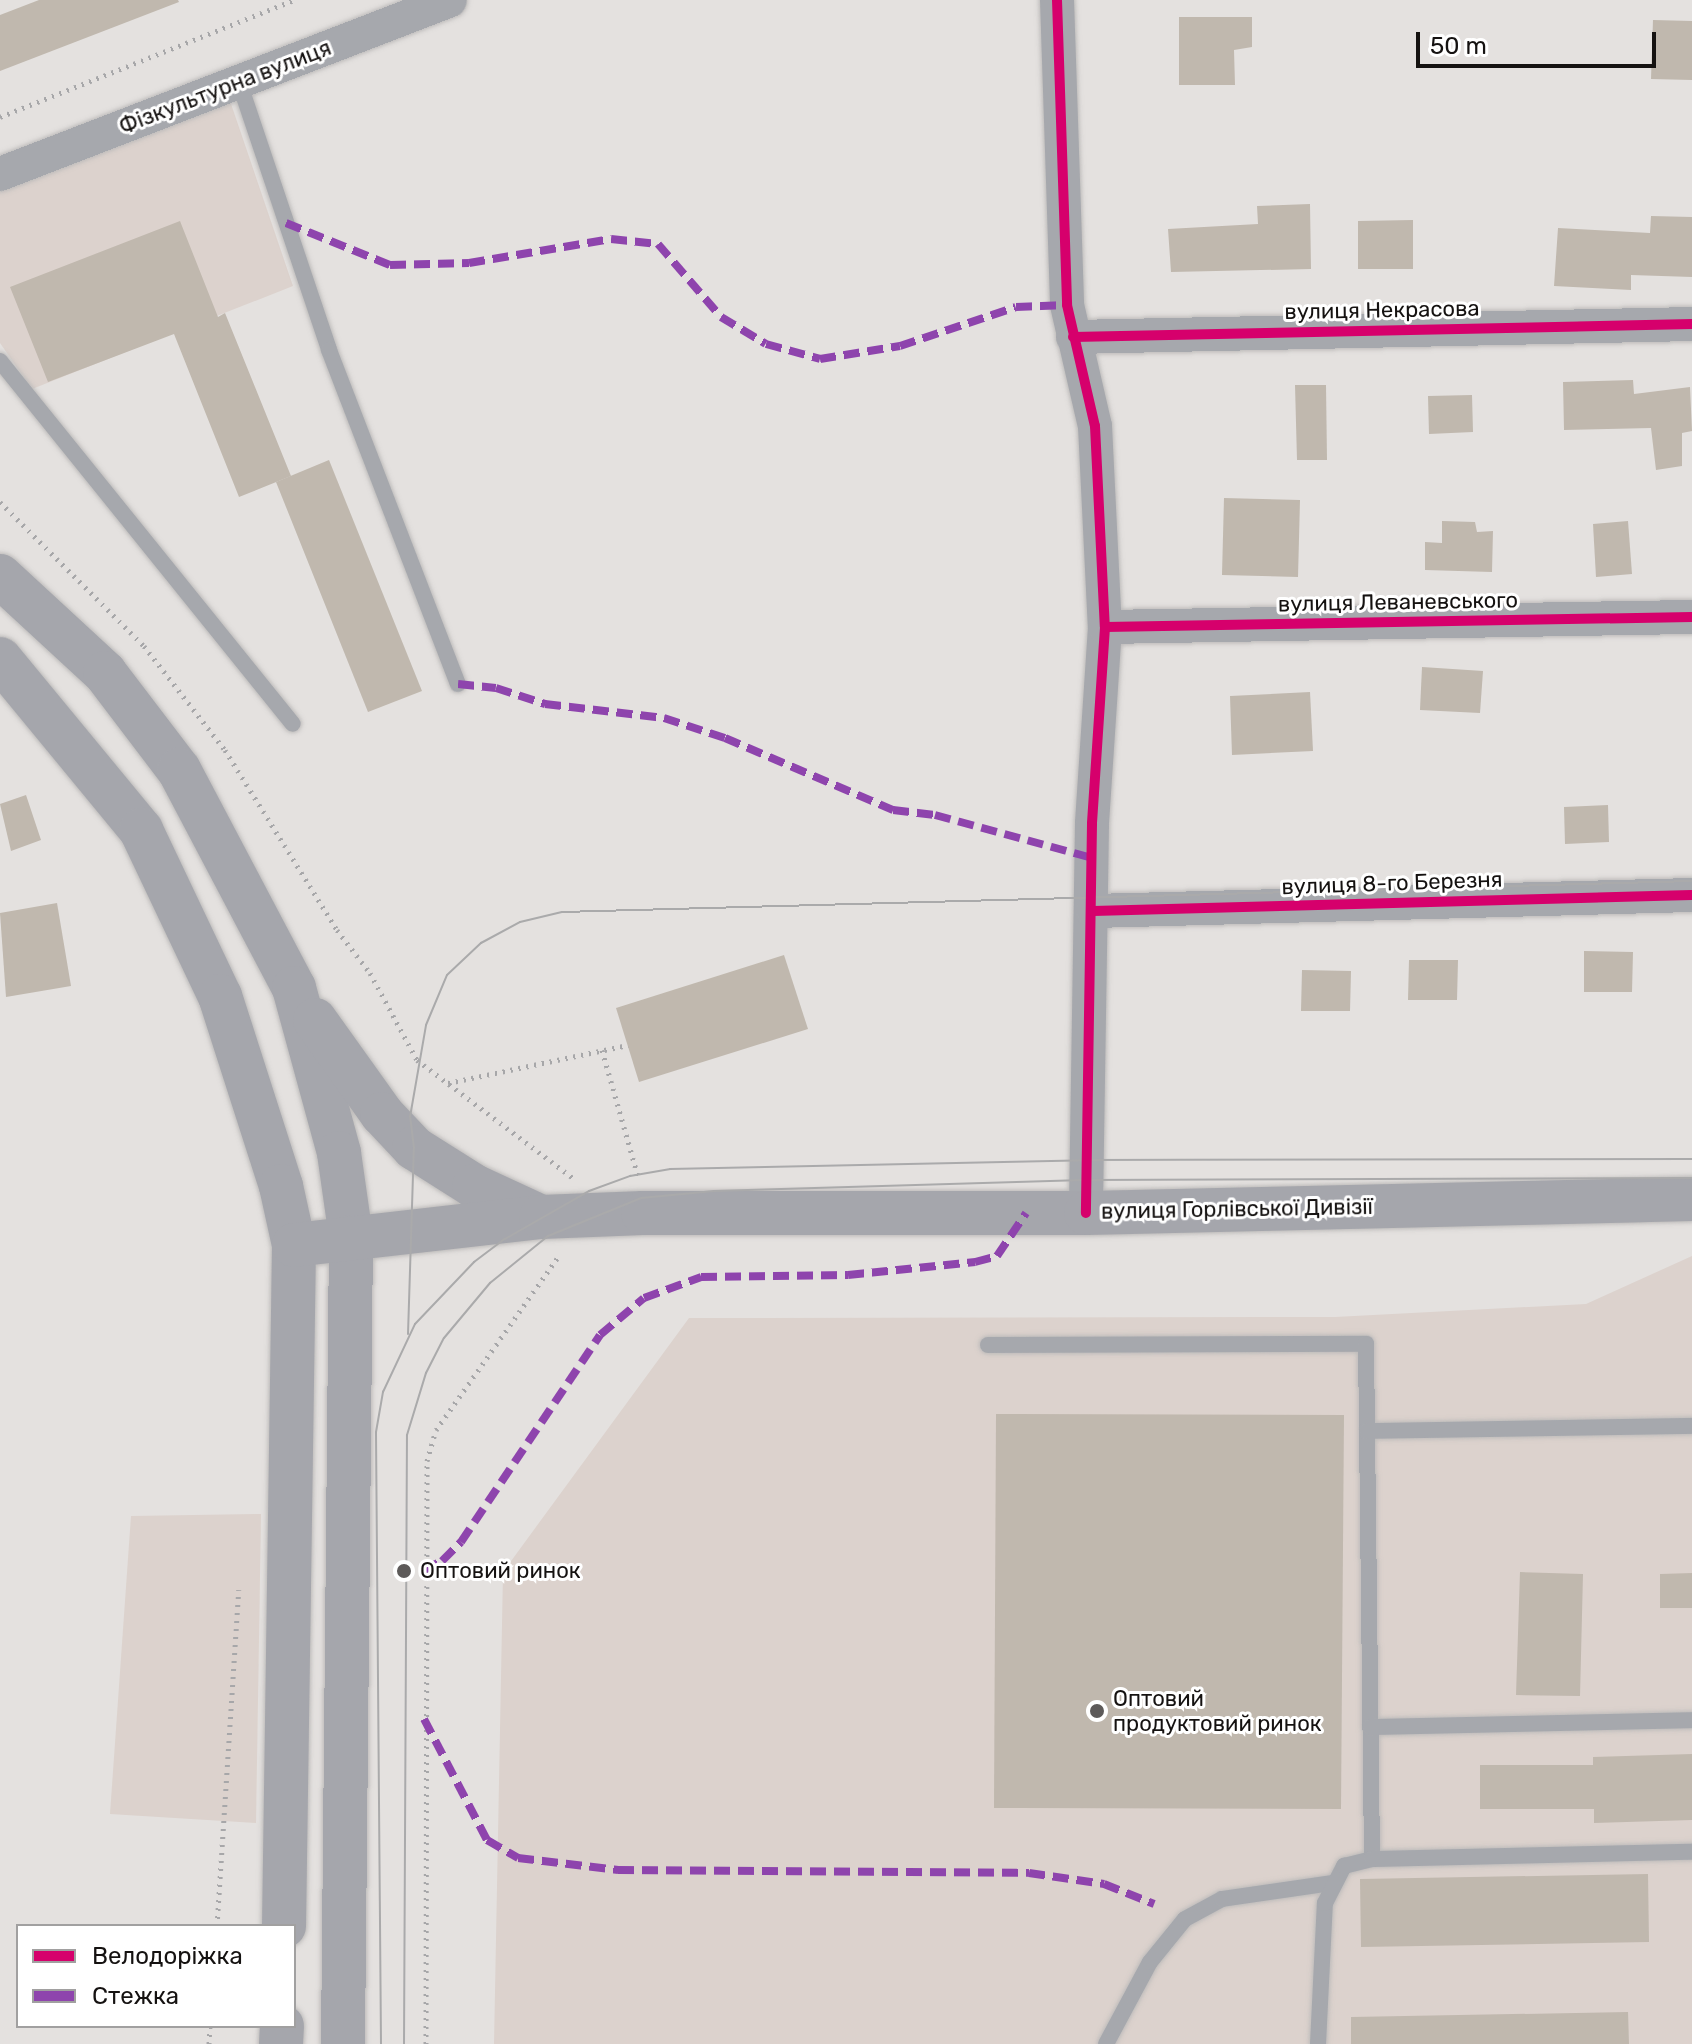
<!DOCTYPE html>
<meta charset="utf-8">
<style>
body{margin:0}
#map{position:relative;width:1692px;height:2044px;overflow:hidden;background:#e4e1df;font-family:Rubik,sans-serif}
div>[style]{position:absolute}
[style*='--x']{left:calc(var(--x)*1px);top:calc(var(--y)*1px);width:calc(var(--w)*1px);rotate:calc(var(--a)*1deg)}
.built>*{inset:0;background:#dcd2cd}
.building>*{inset:0;background:#c0b8ae}
.path>*{height:5px;margin-top:-2.5px;transform-origin:0;background:repeating-linear-gradient(90deg,#a7a7a9 0 2px,transparent 0 8px)}
.roads{filter:drop-shadow(0 0 2px #bebcbb) drop-shadow(0 0 2px #bebcbb)}
.lane>*{height:16px;margin:-8px;padding:0 8px;transform-origin:8px;border-radius:8px;background:#a6a8ad}
.street>*{height:34px;margin:-17px;padding:0 17px;transform-origin:17px;border-radius:17px;background:#a6a8ad}
.secondary>*{height:44px;margin:-22px;padding:0 22px;transform-origin:22px;border-radius:22px;background:#a5a6ac}
.tram>*{height:2px;margin:-1px;padding:0 1px;transform-origin:1px;border-radius:1px;background:#aaaaab}
.quiet>*{height:8px;margin-top:-4px;transform-origin:0;background:repeating-linear-gradient(90deg,#8e44ad 0 16px,transparent 0 24px)}
.cycleway>*{height:10px;margin:-5px;padding:0 5px;transform-origin:5px;border-radius:5px;background:#d6006c}
.dots>*{width:22px;height:22px;translate:-50% -50%;box-sizing:border-box;border:4px solid #fff;border-radius:50%}
span{translate:-50% -50%;white-space:nowrap;text-align:center;line-height:1.15;-webkit-text-stroke:6px #fff;paint-order:stroke}
.street-label{font-size:22px;color:#151211}
.poi-label{font-size:22px;color:#151211}
.left{translate:0 -50%;text-align:left}
.legend{position:absolute;left:16px;top:1924px;width:280px;height:104px;box-sizing:border-box;background:#fff;border:2px solid #a1a0a0;margin:0;padding:10px 14px;list-style:none;font-size:24px;color:#151211}
.legend li{display:flex;align-items:center;gap:16px;height:40px}
.legend b{width:40px;border:2px solid #a1a0a0}
.scale{position:absolute;left:1416px;top:32px;width:240px;height:36px;box-sizing:border-box;border:4px solid #151211;border-top:0;padding-left:10px;font-size:24px;line-height:28px;white-space:nowrap;color:#151211;-webkit-text-stroke:6px #fff;paint-order:stroke}
</style>
<div id="map">
<div class="built">
<i style="clip-path:polygon(228px 95px,293px 286px,32px 389px,0 343px,0 184px)"></i>
<i style="clip-path:polygon(1692px 1256px,1692px 2044px,494px 2044px,503px 1572px,689px 1318px,1335px 1317px,1586px 1304px)"></i>
<i style="clip-path:polygon(261px 1514px,256px 1823px,110px 1814px,131px 1516px)"></i>
</div>
<div class="building">
<i style="clip-path:polygon(39px 0,178px 0,179px 2px,0 71px,0 15px)"></i>
<i style="clip-path:polygon(1179px 17px,1252px 17px,1252px 47px,1234px 50px,1235px 85px,1179px 85px)"></i>
<i style="clip-path:polygon(1653px 20px,1692px 21px,1692px 80px,1651px 79px)"></i>
<i style="clip-path:polygon(1310px 204px,1311px 269px,1171px 272px,1168px 229px,1258px 224px,1257px 206px)"></i>
<i style="clip-path:polygon(1651px 216px,1692px 217px,1692px 277px,1631px 275px,1631px 290px,1554px 286px,1558px 228px,1650px 233px)"></i>
<i style="clip-path:polygon(1413px 220px,1413px 269px,1358px 269px,1358px 221px)"></i>
<i style="clip-path:polygon(180px 221px,218px 317px,225px 313px,291px 476px,239px 497px,174px 334px,48px 382px,10px 287px)"></i>
<i style="clip-path:polygon(1633px 380px,1634px 394px,1690px 387px,1692px 431px,1682px 433px,1682px 466px,1656px 470px,1651px 428px,1564px 430px,1563px 382px)"></i>
<i style="clip-path:polygon(1295px 385px,1326px 385px,1327px 460px,1297px 460px)"></i>
<i style="clip-path:polygon(1472px 395px,1473px 432px,1429px 434px,1428px 396px)"></i>
<i style="clip-path:polygon(329px 460px,422px 691px,368px 712px,276px 482px)"></i>
<i style="clip-path:polygon(1224px 498px,1300px 500px,1298px 577px,1222px 575px)"></i>
<i style="clip-path:polygon(1442px 521px,1475px 522px,1477px 532px,1493px 531px,1492px 572px,1425px 570px,1425px 542px,1442px 543px)"></i>
<i style="clip-path:polygon(1628px 521px,1632px 574px,1596px 577px,1593px 524px)"></i>
<i style="clip-path:polygon(1422px 667px,1483px 671px,1480px 713px,1420px 710px)"></i>
<i style="clip-path:polygon(1310px 692px,1313px 751px,1232px 755px,1230px 696px)"></i>
<i style="clip-path:polygon(26px 795px,41px 840px,11px 851px,0 804px)"></i>
<i style="clip-path:polygon(1608px 805px,1609px 842px,1565px 844px,1564px 807px)"></i>
<i style="clip-path:polygon(57px 903px,71px 986px,6px 997px,0 913px)"></i>
<i style="clip-path:polygon(1584px 951px,1633px 952px,1632px 992px,1584px 992px)"></i>
<i style="clip-path:polygon(784px 955px,808px 1029px,639px 1082px,616px 1008px)"></i>
<i style="clip-path:polygon(1409px 960px,1458px 960px,1457px 1000px,1408px 1000px)"></i>
<i style="clip-path:polygon(1302px 970px,1351px 971px,1350px 1011px,1301px 1011px)"></i>
<i style="clip-path:polygon(996px 1414px,1344px 1415px,1341px 1809px,994px 1808px)"></i>
<i style="clip-path:polygon(1520px 1572px,1583px 1574px,1580px 1696px,1516px 1695px)"></i>
<i style="clip-path:polygon(1692px 1573px,1692px 1608px,1660px 1608px,1660px 1574px)"></i>
<i style="clip-path:polygon(1692px 1754px,1692px 1820px,1594px 1823px,1594px 1809px,1480px 1809px,1480px 1765px,1593px 1765px,1593px 1757px)"></i>
<i style="clip-path:polygon(1648px 1874px,1649px 1942px,1361px 1947px,1360px 1879px)"></i>
<i style="clip-path:polygon(1628px 2012px,1629px 2044px,1351px 2044px,1351px 2017px)"></i>
</div>
<div class="path">
<i style="--x:0;--y:117;--w:316;--a:-21.7"></i>
<i style="--x:0;--y:502;--w:204;--a:45"></i>
<i style="--x:144;--y:646;--w:132;--a:52.1"></i>
<i style="--x:225;--y:750;--w:212;--a:58.1"></i>
<i style="--x:337;--y:930;--w:54;--a:52.5"></i>
<i style="--x:370;--y:973;--w:99;--a:61.6"></i>
<i style="--x:417;--y:1060;--w:196;--a:37.1"></i>
<i style="--x:602;--y:1050;--w:131;--a:74.1"></i>
<i style="--x:448;--y:1083;--w:184;--a:-11.9"></i>
<i style="--x:404;--y:1571;--w:19;--a:-3"></i>
<i style="--x:217;--y:1926;--w:337;--a:-86.3"></i>
<i style="--x:209;--y:2044;--w:18;--a:-87"></i>
<i style="--x:426;--y:2044;--w:583;--a:-89.9"></i>
<i style="--x:427;--y:1461;--w:32;--a:-74"></i>
<i style="--x:436;--y:1430;--w:215;--a:-54.8"></i>
</div>
<div class="roads">
<div class="lane">
<i style="--x:239;--y:82;--w:283;--a:71.4"></i>
<i style="--x:329;--y:350;--w:358;--a:68.9"></i>
<i style="--x:0;--y:361;--w:466;--a:51.1"></i>
<i style="--x:988;--y:1345;--w:378;--a:-0.2"></i>
<i style="--x:1366;--y:1344;--w:515;--a:89.33"></i>
<i style="--x:1367;--y:1431;--w:325;--a:-0.9"></i>
<i style="--x:1370;--y:1727;--w:322;--a:-1.2"></i>
<i style="--x:1106;--y:2044;--w:93;--a:-61.8"></i>
<i style="--x:1150;--y:1962;--w:55;--a:-50.9"></i>
<i style="--x:1185;--y:1919;--w:42;--a:-28.4"></i>
<i style="--x:1222;--y:1899;--w:111;--a:-8.3"></i>
<i style="--x:1318;--y:2044;--w:141;--a:-87.2"></i>
<i style="--x:1325;--y:1903;--w:42;--a:-62.8"></i>
<i style="--x:1344;--y:1866;--w:29;--a:-14"></i>
<i style="--x:1372;--y:1859;--w:320;--a:-1.3"></i>
</div>
<div class="street">
<i style="--x:1057;--y:0;--w:305;--a:88.1"></i>
<i style="--x:1067;--y:305;--w:124;--a:77"></i>
<i style="--x:1095;--y:426;--w:201;--a:87.2"></i>
<i style="--x:1105;--y:627;--w:197;--a:93.8"></i>
<i style="--x:1092;--y:824;--w:389;--a:90.9"></i>
<i style="--x:0;--y:174;--w:482;--a:-21.1"></i>
<i style="--x:1073;--y:337;--w:619;--a:-1.2"></i>
<i style="--x:1105;--y:627;--w:587;--a:-0.98"></i>
<i style="--x:1093;--y:911;--w:599;--a:-1.53"></i>
</div>
<div class="secondary">
<i style="--x:0;--y:576;--w:143;--a:42.7"></i>
<i style="--x:105;--y:673;--w:122;--a:52.7"></i>
<i style="--x:179;--y:770;--w:246;--a:62.2"></i>
<i style="--x:294;--y:988;--w:171;--a:74.7"></i>
<i style="--x:339;--y:1153;--w:85;--a:81.9"></i>
<i style="--x:351;--y:1237;--w:807;--a:90.57"></i>
<i style="--x:0;--y:659;--w:222;--a:50.5"></i>
<i style="--x:141;--y:830;--w:184;--a:64.6"></i>
<i style="--x:220;--y:996;--w:200;--a:72.2"></i>
<i style="--x:281;--y:1186;--w:60;--a:77.6"></i>
<i style="--x:294;--y:1245;--w:681;--a:90.84"></i>
<i style="--x:315;--y:1020;--w:115;--a:54.5"></i>
<i style="--x:382;--y:1114;--w:47;--a:46.7"></i>
<i style="--x:414;--y:1148;--w:71;--a:32.3"></i>
<i style="--x:474;--y:1186;--w:74;--a:24.8"></i>
<i style="--x:294;--y:1245;--w:249;--a:-6.5"></i>
<i style="--x:541;--y:1217;--w:102;--a:-2.2"></i>
<i style="--x:643;--y:1213;--w:443;--a:0"></i>
<i style="--x:1086;--y:1213;--w:606;--a:-1.32"></i>
<i style="--x:281;--y:2044;--w:18;--a:-87"></i>
</div>
</div>
<div class="tram">
<i style="--x:408;--y:1334;--w:186;--a:-88.2"></i>
<i style="--x:414;--y:1148;--w:31;--a:-97"></i>
<i style="--x:410;--y:1117;--w:93;--a:-80.1"></i>
<i style="--x:426;--y:1025;--w:54;--a:-67.2"></i>
<i style="--x:447;--y:975;--w:47;--a:-43.3"></i>
<i style="--x:481;--y:943;--w:44;--a:-28.3"></i>
<i style="--x:520;--y:922;--w:43;--a:-13.4"></i>
<i style="--x:562;--y:912;--w:1130;--a:-1.57"></i>
<i style="--x:381;--y:2044;--w:612;--a:-90.47"></i>
<i style="--x:376;--y:1432;--w:41;--a:-80.1"></i>
<i style="--x:383;--y:1392;--w:75;--a:-64.8"></i>
<i style="--x:415;--y:1324;--w:86;--a:-46.4"></i>
<i style="--x:474;--y:1262;--w:39;--a:-37"></i>
<i style="--x:505;--y:1239;--w:97;--a:-29.7"></i>
<i style="--x:589;--y:1191;--w:44;--a:-20.1"></i>
<i style="--x:630;--y:1176;--w:41;--a:-9.9"></i>
<i style="--x:670;--y:1169;--w:417;--a:-1.2"></i>
<i style="--x:1087;--y:1160;--w:605;--a:-0.09"></i>
<i style="--x:404;--y:2044;--w:609;--a:-89.72"></i>
<i style="--x:407;--y:1435;--w:65;--a:-73"></i>
<i style="--x:426;--y:1373;--w:39;--a:-63"></i>
<i style="--x:444;--y:1338;--w:72;--a:-50.1"></i>
<i style="--x:490;--y:1283;--w:75;--a:-39"></i>
<i style="--x:548;--y:1236;--w:100;--a:-22.2"></i>
<i style="--x:641;--y:1198;--w:73;--a:-5.5"></i>
<i style="--x:714;--y:1191;--w:370;--a:-1.7"></i>
<i style="--x:1084;--y:1180;--w:608;--a:-0.19"></i>
</div>
<div class="quiet">
<i style="--x:286;--y:223;--w:112;--a:22"></i>
<i style="--x:390;--y:265;--w:79;--a:-1.5"></i>
<i style="--x:469;--y:263;--w:144;--a:-9.6"></i>
<i style="--x:611;--y:239;--w:47;--a:6.1"></i>
<i style="--x:658;--y:244;--w:96;--a:49.2"></i>
<i style="--x:721;--y:317;--w:52;--a:31"></i>
<i style="--x:766;--y:344;--w:56;--a:15.5"></i>
<i style="--x:820;--y:359;--w:81;--a:-9.2"></i>
<i style="--x:900;--y:346;--w:122;--a:-18.6"></i>
<i style="--x:1016;--y:307;--w:51;--a:-2.2"></i>
<i style="--x:458;--y:684;--w:38;--a:6"></i>
<i style="--x:496;--y:688;--w:52;--a:18.1"></i>
<i style="--x:545;--y:704;--w:120;--a:6.7"></i>
<i style="--x:664;--y:718;--w:64;--a:18.2"></i>
<i style="--x:725;--y:738;--w:183;--a:23.2"></i>
<i style="--x:893;--y:810;--w:42;--a:6.8"></i>
<i style="--x:935;--y:815;--w:163;--a:15.3"></i>
<i style="--x:423;--y:1570;--w:21;--a:-25"></i>
<i style="--x:442;--y:1561;--w:27;--a:-45"></i>
<i style="--x:461;--y:1542;--w:249;--a:-56.1"></i>
<i style="--x:600;--y:1335;--w:57;--a:-40.1"></i>
<i style="--x:644;--y:1298;--w:61;--a:-20.2"></i>
<i style="--x:701;--y:1277;--w:147;--a:-0.8"></i>
<i style="--x:848;--y:1275;--w:128;--a:-5.8"></i>
<i style="--x:975;--y:1262;--w:23;--a:-15"></i>
<i style="--x:997;--y:1256;--w:52;--a:-56"></i>
<i style="--x:424;--y:1719;--w:136;--a:62.5"></i>
<i style="--x:487;--y:1840;--w:36;--a:30"></i>
<i style="--x:518;--y:1858;--w:101;--a:6.8"></i>
<i style="--x:618;--y:1870;--w:411;--a:0.4"></i>
<i style="--x:1029;--y:1873;--w:76;--a:8.3"></i>
<i style="--x:1104;--y:1884;--w:54;--a:21.8"></i>
</div>
<div class="cycleway">
<i style="--x:1057;--y:0;--w:305;--a:88.1"></i>
<i style="--x:1067;--y:305;--w:124;--a:77"></i>
<i style="--x:1095;--y:426;--w:201;--a:87.2"></i>
<i style="--x:1105;--y:627;--w:197;--a:93.8"></i>
<i style="--x:1092;--y:824;--w:389;--a:90.9"></i>
<i style="--x:1073;--y:337;--w:619;--a:-1.2"></i>
<i style="--x:1105;--y:627;--w:587;--a:-0.98"></i>
<i style="--x:1093;--y:911;--w:599;--a:-1.53"></i>
</div>
<div class="dots">
<i style="left:404px;top:1571px;background:#5d5a59"></i>
<i style="left:1097px;top:1711px;background:#5d5a59"></i>
</div>
<div class="street-label">
<span style="left:225px;top:87px;rotate:-21deg">Фізкультурна вулиця</span>
<span style="left:1382px;top:310px;rotate:-1deg">вулиця Некрасова</span>
<span style="left:1398px;top:602px;rotate:-1deg">вулиця Леваневського</span>
<span style="left:1392px;top:883px;rotate:-2deg">вулиця 8-го Березня</span>
<span style="left:1237px;top:1209px;rotate:-1deg">вулиця Горлівської Дивізії</span>
</div>
<div class="poi-label">
<span class="left" style="left:420px;top:1571px">Оптовий ринок</span>
<span class="left" style="left:1113px;top:1711px">Оптовий<br>продуктовий ринок</span>
</div>
<ul class="legend">
<li><b style="height:10px;background:#d6006c"></b>Велодоріжка</li>
<li><b style="height:10px;background:#8e44ad"></b>Стежка</li>
</ul>
<div class="scale">50 m</div>
</div>
